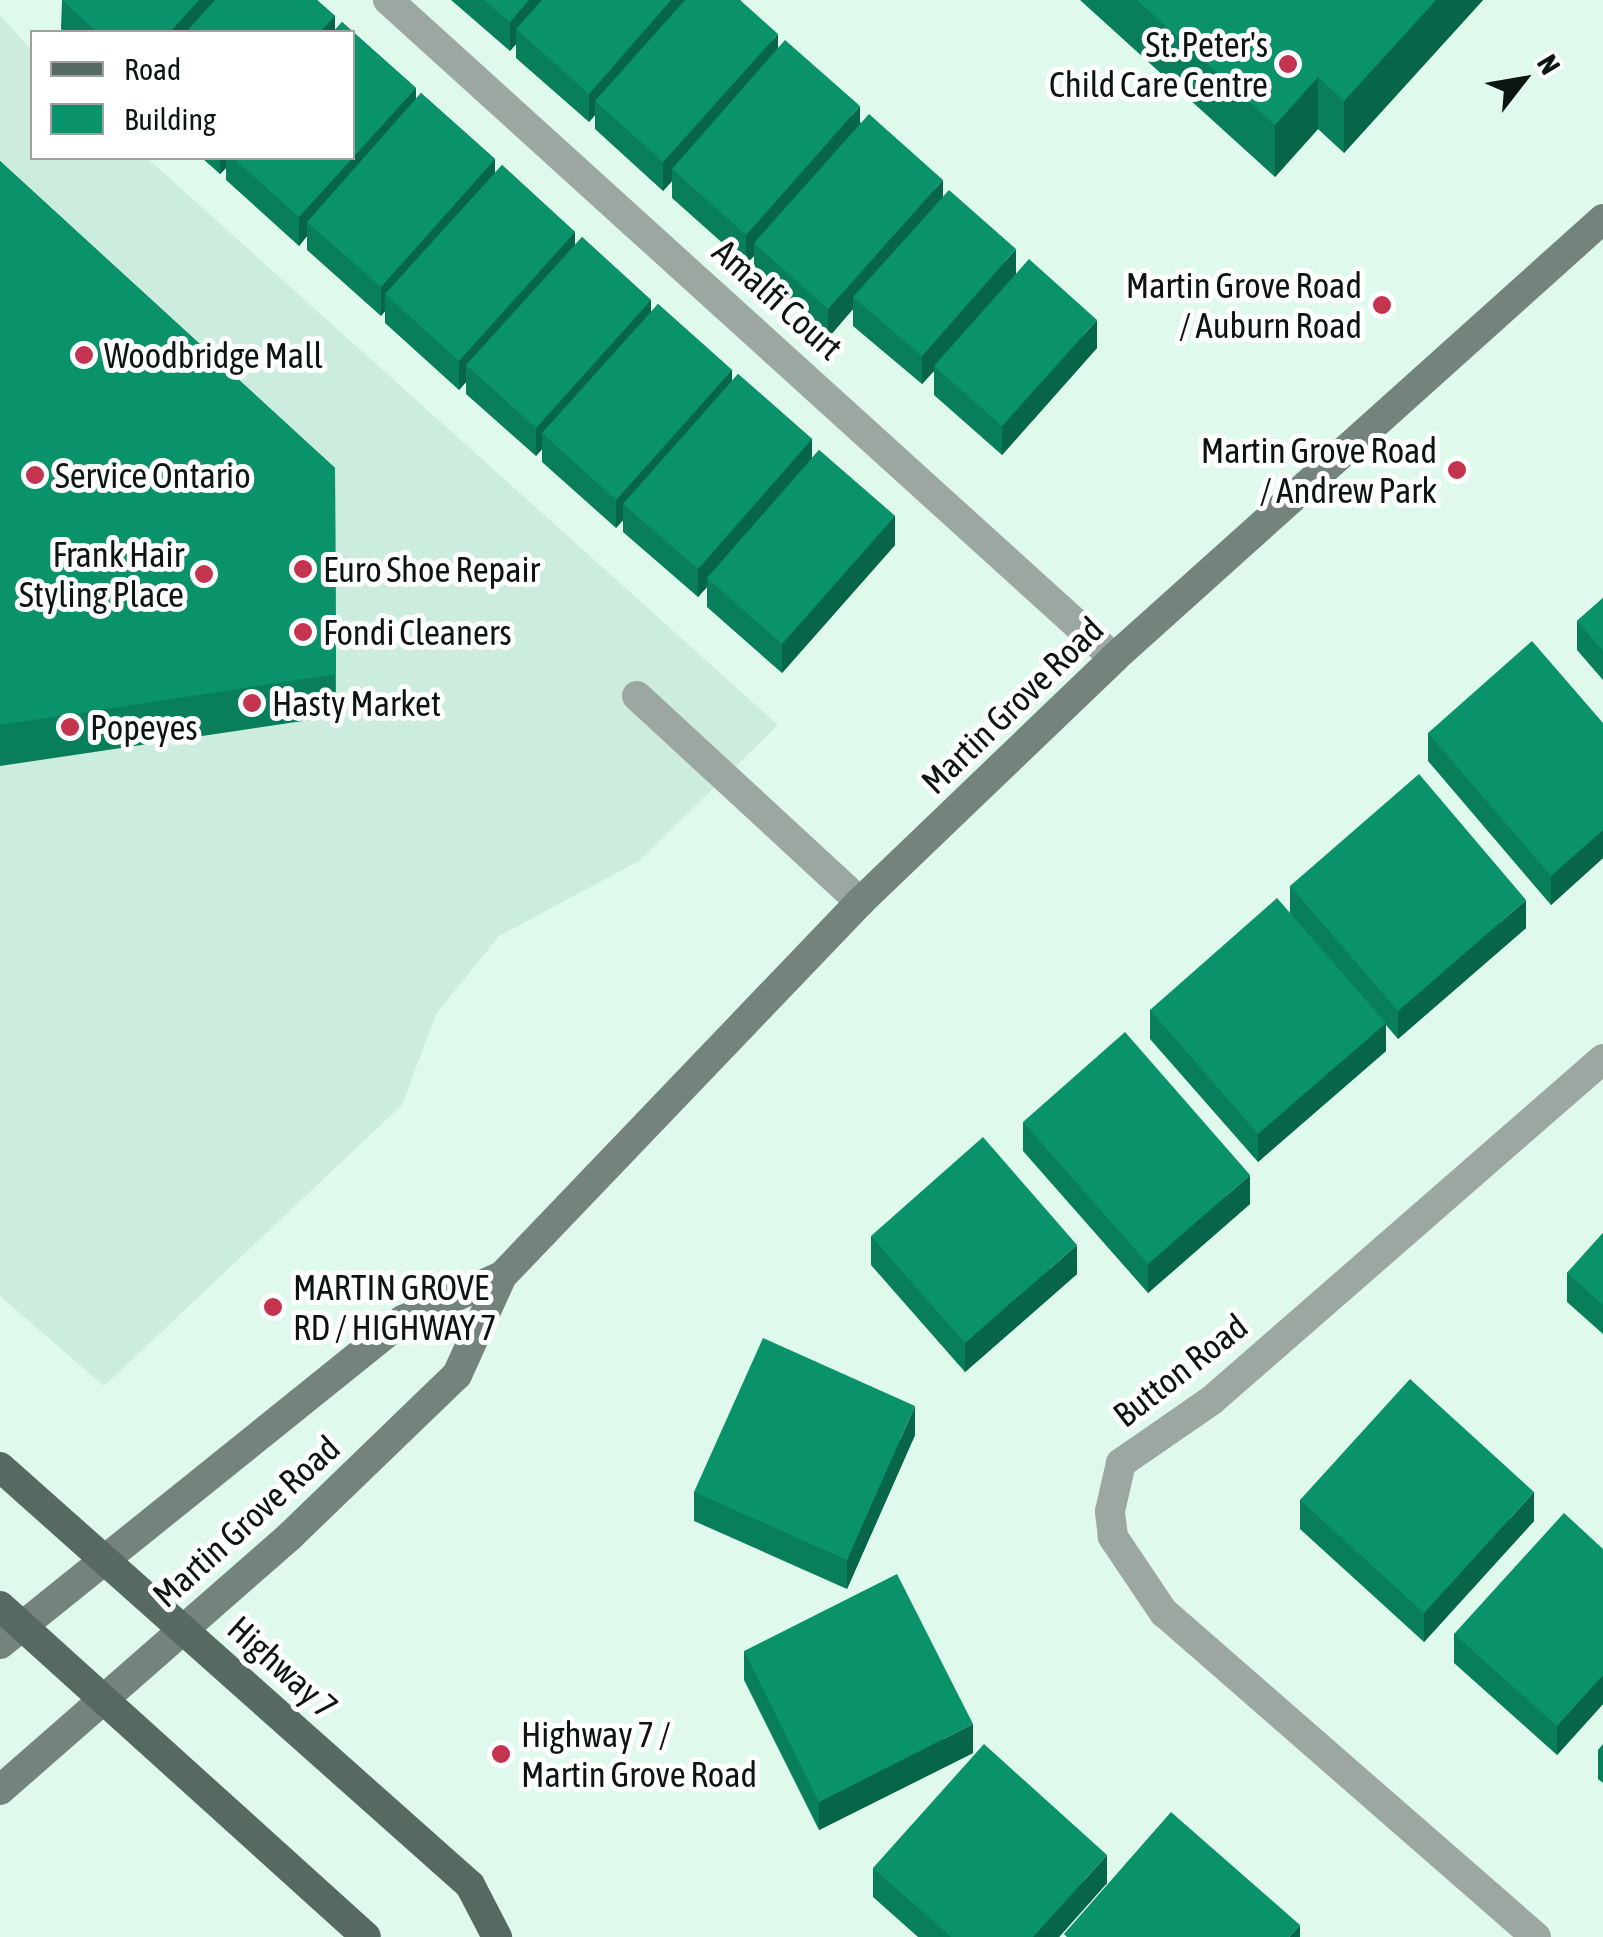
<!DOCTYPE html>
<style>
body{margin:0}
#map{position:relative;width:1603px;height:1937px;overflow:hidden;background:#dff9ed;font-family:"Asap Condensed",sans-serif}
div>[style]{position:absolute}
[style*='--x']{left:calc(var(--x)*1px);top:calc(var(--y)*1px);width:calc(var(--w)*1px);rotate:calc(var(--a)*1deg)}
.built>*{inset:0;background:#ccedde}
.lane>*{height:30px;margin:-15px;padding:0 15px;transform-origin:15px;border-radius:15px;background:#9da7a2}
.street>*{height:30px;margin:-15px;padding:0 15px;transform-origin:15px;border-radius:15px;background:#9da7a2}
.secondary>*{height:30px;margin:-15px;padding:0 15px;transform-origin:15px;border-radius:15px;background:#74837c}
.primary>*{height:30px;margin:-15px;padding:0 15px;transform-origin:15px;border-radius:15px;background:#576a61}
.wall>*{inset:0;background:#097e5b}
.shaded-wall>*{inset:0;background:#07664a}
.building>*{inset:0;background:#0a926a}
.dots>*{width:28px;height:28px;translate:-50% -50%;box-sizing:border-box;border:5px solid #fff;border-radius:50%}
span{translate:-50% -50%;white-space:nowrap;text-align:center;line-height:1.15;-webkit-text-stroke:10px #fff;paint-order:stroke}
.poi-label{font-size:35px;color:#0c1511}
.right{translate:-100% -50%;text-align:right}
.left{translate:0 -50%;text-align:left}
.street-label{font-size:35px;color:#0c1511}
.legend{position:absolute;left:30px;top:30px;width:325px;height:130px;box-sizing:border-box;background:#fff;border:2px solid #9ea1a0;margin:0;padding:12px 18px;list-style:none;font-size:30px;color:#0c1511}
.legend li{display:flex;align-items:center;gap:20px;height:50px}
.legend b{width:50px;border:2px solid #9ea1a0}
.north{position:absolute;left:1473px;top:30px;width:100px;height:100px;-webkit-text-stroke:8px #fff;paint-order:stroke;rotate:59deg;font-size:28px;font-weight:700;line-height:40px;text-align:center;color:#0c1511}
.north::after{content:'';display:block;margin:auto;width:35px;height:45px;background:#0c1511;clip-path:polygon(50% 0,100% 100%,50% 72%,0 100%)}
</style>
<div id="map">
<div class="built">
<i style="clip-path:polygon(0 15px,32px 51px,32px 158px,147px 158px,778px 725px,639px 861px,499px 936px,436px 1014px,402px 1105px,104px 1386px,0 1296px)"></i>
</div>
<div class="lane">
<i style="--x:637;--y:696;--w:304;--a:42.7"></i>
</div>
<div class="street">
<i style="--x:388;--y:0;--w:980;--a:42.19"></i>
<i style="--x:1536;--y:1937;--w:493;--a:-138.9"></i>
<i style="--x:1164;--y:1613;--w:92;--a:-123.9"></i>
<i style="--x:1113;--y:1537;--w:26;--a:-97"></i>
<i style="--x:1110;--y:1511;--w:49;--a:-77.1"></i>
<i style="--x:1121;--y:1463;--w:111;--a:-34.7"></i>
<i style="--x:1212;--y:1400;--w:519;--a:-41.09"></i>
</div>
<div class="secondary">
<i style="--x:0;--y:1644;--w:517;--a:-38.8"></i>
<i style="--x:403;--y:1320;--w:108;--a:-24"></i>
<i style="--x:0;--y:1790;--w:386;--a:-41.2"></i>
<i style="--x:290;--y:1536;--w:232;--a:-44"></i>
<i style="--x:457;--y:1375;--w:109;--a:-65.6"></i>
<i style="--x:502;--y:1276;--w:518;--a:-46.25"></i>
<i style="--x:860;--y:902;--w:352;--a:-43.8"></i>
<i style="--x:1114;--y:658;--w:657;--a:-41.92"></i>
</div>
<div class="primary">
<i style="--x:0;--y:1467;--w:629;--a:41.65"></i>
<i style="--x:470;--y:1885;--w:59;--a:62.6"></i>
<i style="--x:0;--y:1606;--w:493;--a:42.1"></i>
</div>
<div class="wall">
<i style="clip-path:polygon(62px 0,317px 0,335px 16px,335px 30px,342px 22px,416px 88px,416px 99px,421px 93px,495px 159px,495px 173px,502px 165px,575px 232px,575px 245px,582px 237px,651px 300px,651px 312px,658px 304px,732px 370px,732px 381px,738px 374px,812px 439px,812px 458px,819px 450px,895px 516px,895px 545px,782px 673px,707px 607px,707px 587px,698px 597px,623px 532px,623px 520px,616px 528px,542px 462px,542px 449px,536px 456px,466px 394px,466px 382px,459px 390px,385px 323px,385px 311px,381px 316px,307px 250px,307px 236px,299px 246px,226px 180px,226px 168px,220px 174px,202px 158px,352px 158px,352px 32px,65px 32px,61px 29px)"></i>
<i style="clip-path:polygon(451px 0,740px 0,778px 48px,943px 197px,1016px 274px,1097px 348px,1002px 455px,934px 395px,934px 371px,922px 384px,853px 326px,853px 309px,828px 338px,754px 272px,754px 256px,746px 264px,672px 198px,672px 181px,663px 191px,595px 129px,595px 115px,589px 122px,516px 58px,516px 44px,510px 51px)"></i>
<i style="clip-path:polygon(1080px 0,1483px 0,1344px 153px,1318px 129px,1275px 177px)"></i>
<i style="clip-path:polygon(0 161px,335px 468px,336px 716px,0 766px)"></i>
<i style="clip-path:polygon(1603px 598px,1603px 680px,1577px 650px,1577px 621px)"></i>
<i style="clip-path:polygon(1603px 723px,1603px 858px,1551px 905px,1428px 761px,1428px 733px)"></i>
<i style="clip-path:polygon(1290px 886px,1526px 928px,1398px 1039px,1386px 1025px,1386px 1051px,1258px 1162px,1150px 1039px,1150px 1010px,1290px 913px)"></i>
<i style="clip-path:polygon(1023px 1122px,1250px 1204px,1148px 1293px,1023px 1151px)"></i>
<i style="clip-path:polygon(1603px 1233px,1603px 1334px,1567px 1302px,1567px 1273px)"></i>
<i style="clip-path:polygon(871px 1236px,1077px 1274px,965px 1372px,871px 1265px)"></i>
<i style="clip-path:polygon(915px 1435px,847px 1589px,694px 1521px,694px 1492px)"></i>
<i style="clip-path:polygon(1300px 1500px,1534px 1521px,1424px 1642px,1300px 1529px)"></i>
<i style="clip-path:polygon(1603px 1549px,1603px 1704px,1557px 1755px,1454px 1663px,1454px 1634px)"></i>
<i style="clip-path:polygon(744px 1651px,973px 1753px,819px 1830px,744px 1680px)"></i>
<i style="clip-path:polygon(1603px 1744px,1603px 1783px,1598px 1779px,1598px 1750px)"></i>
<i style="clip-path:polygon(873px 1868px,1107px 1883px,1059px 1937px,918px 1937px,873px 1897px)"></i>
</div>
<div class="shaded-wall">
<i style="clip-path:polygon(199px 0,224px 0,196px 32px,170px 32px)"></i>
<i style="clip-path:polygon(529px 0,555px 0,516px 29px,516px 44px,510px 51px,510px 22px)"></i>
<i style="clip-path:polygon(671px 0,696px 0,595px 101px,595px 115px,589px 122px,589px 94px)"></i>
<i style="clip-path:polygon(1436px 0,1483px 0,1344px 153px,1344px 101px)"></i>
<i style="clip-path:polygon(335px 16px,335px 32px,320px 32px)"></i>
<i style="clip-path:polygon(778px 34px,778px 63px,672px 169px,672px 181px,663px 191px,663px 162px)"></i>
<i style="clip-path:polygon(1318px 77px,1318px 129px,1275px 177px,1275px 125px)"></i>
<i style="clip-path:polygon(416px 88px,416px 117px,307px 222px,307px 236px,299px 246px,299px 217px)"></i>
<i style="clip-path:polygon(860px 106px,860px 135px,754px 243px,754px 256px,746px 264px,746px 235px)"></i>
<i style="clip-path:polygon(220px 158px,226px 158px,226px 168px,220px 174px)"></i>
<i style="clip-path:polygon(495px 159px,495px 187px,385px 294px,385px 311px,381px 316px,381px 287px)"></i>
<i style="clip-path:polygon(943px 180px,943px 209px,853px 297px,853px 309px,828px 338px,828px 309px)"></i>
<i style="clip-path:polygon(575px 232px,575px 261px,466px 365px,466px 382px,459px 390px,459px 361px)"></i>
<i style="clip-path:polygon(1016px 249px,1016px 278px,934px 366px,934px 371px,922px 384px,922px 356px)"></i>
<i style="clip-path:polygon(651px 300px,651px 328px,542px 433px,542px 449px,536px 456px,536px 428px)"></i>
<i style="clip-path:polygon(1097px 320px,1097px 348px,1002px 455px,1002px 426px)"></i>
<i style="clip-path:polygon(732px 370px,732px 399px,623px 504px,623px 520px,616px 528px,616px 500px)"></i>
<i style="clip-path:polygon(812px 439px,812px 468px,707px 578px,707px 587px,698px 597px,698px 569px)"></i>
<i style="clip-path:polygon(895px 516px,895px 545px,782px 673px,782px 644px)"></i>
<i style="clip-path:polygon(1603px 830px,1603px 858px,1551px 905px,1551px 876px)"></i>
<i style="clip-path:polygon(1526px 900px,1526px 928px,1398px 1039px,1398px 1011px)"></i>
<i style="clip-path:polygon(1386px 1023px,1386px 1051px,1258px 1162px,1258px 1134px)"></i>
<i style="clip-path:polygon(1250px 1175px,1250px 1204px,1148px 1293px,1148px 1264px)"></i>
<i style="clip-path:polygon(1077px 1245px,1077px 1274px,965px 1372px,965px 1343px)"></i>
<i style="clip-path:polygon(915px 1406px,915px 1435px,847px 1589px,847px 1560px)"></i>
<i style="clip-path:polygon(1534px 1492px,1534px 1521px,1424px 1642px,1424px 1613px)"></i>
<i style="clip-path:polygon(1603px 1675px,1603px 1704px,1557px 1755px,1557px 1726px)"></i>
<i style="clip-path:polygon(973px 1724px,973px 1753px,819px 1830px,819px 1802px)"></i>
<i style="clip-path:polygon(1107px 1855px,1107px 1883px,1059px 1937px,1033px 1937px)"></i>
<i style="clip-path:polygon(1300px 1925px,1300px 1937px,1289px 1937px)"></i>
</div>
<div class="building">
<i style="clip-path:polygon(62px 0,199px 0,170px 32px,97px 32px)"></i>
<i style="clip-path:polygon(215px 0,317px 0,335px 16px,320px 32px,186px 32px)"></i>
<i style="clip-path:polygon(484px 0,529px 0,510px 22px)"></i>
<i style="clip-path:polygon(542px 0,671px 0,589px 94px,516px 29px)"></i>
<i style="clip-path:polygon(685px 0,740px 0,778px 34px,663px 162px,595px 101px)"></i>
<i style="clip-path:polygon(1137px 0,1436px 0,1344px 101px,1318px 77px,1275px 125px)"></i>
<i style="clip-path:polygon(342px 22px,416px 88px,299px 217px,233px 158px,352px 158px,352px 32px,333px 32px)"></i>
<i style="clip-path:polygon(785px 40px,860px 106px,746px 235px,672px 169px)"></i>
<i style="clip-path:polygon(421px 93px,495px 159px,381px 287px,307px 222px)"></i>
<i style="clip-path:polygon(869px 114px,943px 180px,828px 309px,754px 243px)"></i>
<i style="clip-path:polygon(0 161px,335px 468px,336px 674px,0 725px)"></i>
<i style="clip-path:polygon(502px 165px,575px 232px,459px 361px,385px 294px)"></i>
<i style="clip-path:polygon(949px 190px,1016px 249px,922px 356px,853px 297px)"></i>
<i style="clip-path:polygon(582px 237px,651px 300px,536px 428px,466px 365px)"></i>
<i style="clip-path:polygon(1029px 259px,1097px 320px,1002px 426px,934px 366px)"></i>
<i style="clip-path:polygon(658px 304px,732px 370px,616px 500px,542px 433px)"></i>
<i style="clip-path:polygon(738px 374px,812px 439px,698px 569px,623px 504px)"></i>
<i style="clip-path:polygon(819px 450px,895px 516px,782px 644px,707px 578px)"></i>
<i style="clip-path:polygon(1603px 598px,1603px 651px,1577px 621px)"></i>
<i style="clip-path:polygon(1532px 641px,1603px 723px,1603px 830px,1551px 876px,1428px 733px)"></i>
<i style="clip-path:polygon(1419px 774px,1526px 900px,1398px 1011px,1290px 886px)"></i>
<i style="clip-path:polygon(1277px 898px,1386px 1023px,1258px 1134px,1150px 1010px)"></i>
<i style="clip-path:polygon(1125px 1032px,1250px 1175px,1148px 1264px,1023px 1122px)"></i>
<i style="clip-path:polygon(983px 1137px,1077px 1245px,965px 1343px,871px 1236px)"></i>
<i style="clip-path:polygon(1603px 1233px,1603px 1305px,1567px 1273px)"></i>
<i style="clip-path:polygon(763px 1338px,915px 1406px,847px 1560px,694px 1492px)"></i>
<i style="clip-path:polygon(1410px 1379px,1534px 1492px,1424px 1613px,1300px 1500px)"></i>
<i style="clip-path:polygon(1564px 1513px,1603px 1549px,1603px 1675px,1557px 1726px,1454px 1634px)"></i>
<i style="clip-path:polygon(897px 1574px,973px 1724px,819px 1802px,744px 1651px)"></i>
<i style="clip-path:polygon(984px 1744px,1107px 1855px,1033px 1937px,951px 1937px,873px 1868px)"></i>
<i style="clip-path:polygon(1171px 1812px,1300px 1925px,1289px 1937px,1067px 1937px,1064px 1934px)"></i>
</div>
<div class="dots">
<i style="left:1288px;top:64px;background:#c4344e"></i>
<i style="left:1382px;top:305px;background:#c4344e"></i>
<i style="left:84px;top:355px;background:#c4344e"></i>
<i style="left:1457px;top:470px;background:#c4344e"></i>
<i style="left:35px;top:475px;background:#c4344e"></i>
<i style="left:303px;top:569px;background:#c4344e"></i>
<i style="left:204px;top:574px;background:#c4344e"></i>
<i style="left:303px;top:632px;background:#c4344e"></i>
<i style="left:252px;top:703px;background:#c4344e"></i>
<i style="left:70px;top:727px;background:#c4344e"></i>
<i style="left:273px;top:1307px;background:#c4344e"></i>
<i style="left:501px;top:1754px;background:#c4344e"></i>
</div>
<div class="poi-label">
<span class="right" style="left:1268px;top:64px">St. Peter's<br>Child Care Centre</span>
<span class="right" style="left:1362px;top:305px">Martin Grove Road<br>/ Auburn Road</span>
<span class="left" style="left:104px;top:355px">Woodbridge Mall</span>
<span class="right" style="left:1437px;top:470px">Martin Grove Road<br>/ Andrew Park</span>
<span class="left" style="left:55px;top:475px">Service Ontario</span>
<span class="right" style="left:184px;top:574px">Frank Hair<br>Styling Place</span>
<span class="left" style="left:323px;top:569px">Euro Shoe Repair</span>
<span class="left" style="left:323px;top:632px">Fondi Cleaners</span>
<span class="left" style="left:272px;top:703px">Hasty Market</span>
<span class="left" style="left:90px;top:727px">Popeyes</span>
<span class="left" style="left:293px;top:1307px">MARTIN GROVE<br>RD / HIGHWAY 7</span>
<span class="left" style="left:521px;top:1754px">Highway 7 /<br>Martin Grove Road</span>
</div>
<div class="street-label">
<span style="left:778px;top:299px;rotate:42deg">Amalfi Court</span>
<span style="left:1012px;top:705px;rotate:-44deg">Martin Grove Road</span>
<span style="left:1180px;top:1370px;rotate:-38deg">Button Road</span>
<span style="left:246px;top:1521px;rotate:-42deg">Martin Grove Road</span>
<span style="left:283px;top:1667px;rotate:42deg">Highway 7</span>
</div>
<ul class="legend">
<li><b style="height:12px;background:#576a61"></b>Road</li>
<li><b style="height:28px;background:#0a926a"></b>Building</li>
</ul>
<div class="north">N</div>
</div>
